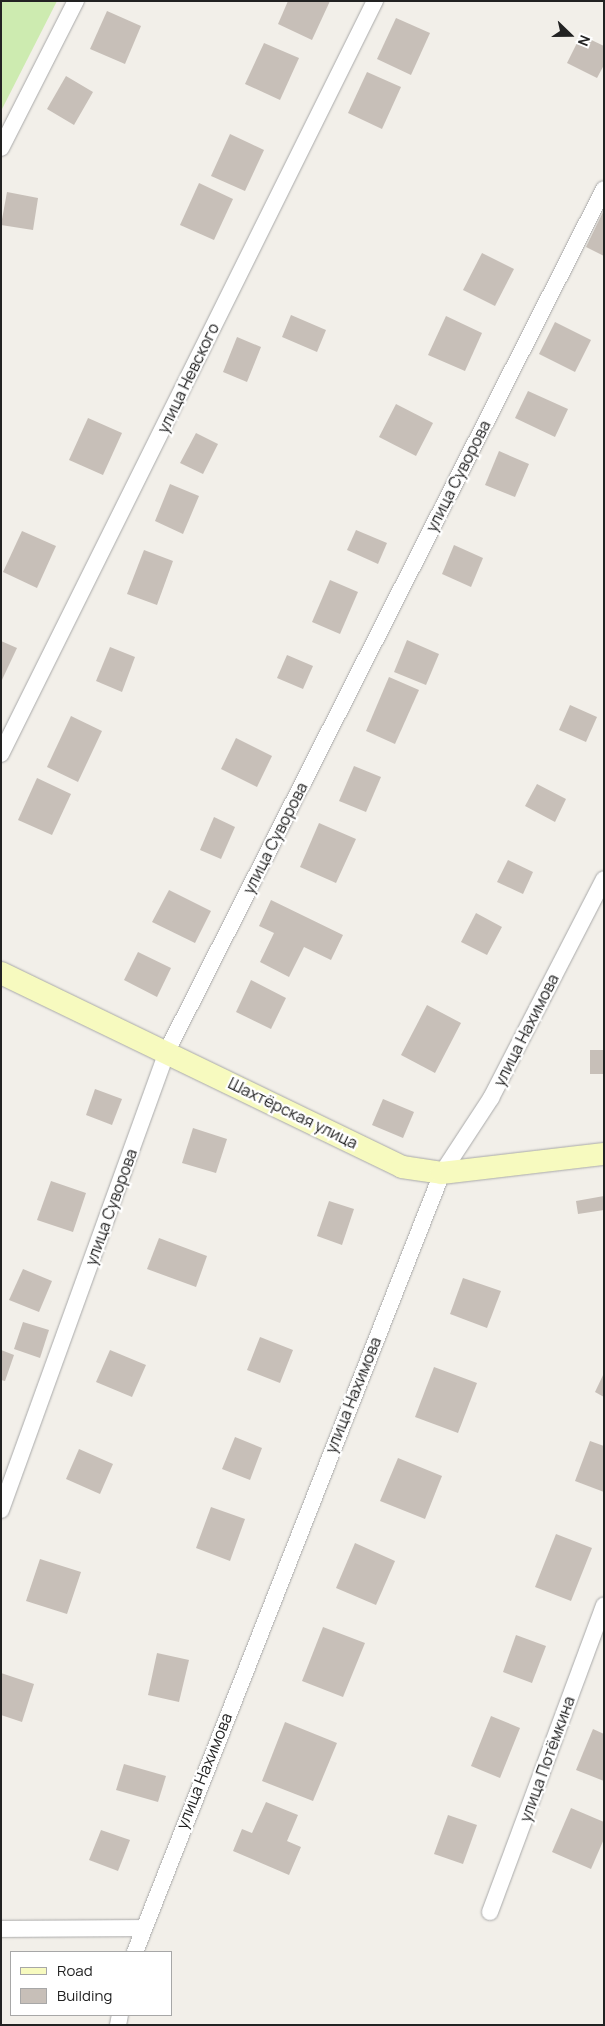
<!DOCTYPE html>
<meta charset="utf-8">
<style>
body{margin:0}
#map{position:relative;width:605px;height:2026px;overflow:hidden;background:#f2efe9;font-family:Manrope,sans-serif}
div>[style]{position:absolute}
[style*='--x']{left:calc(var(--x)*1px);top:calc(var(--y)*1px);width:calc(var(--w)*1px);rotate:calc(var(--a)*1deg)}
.grass>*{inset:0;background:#cdebb0}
.building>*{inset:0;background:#c7bfb8}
.roads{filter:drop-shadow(0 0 1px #a9a9a9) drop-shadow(0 0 1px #a9a9a9)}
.street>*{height:16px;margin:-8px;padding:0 8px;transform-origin:8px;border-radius:8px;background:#fff}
.secondary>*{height:22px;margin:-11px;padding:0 11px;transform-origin:11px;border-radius:11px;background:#f7fabf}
span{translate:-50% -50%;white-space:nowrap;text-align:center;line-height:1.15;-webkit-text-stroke:4.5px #fff;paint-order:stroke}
.street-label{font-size:16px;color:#222}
.frame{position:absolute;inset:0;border:2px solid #222;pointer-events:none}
.legend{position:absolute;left:10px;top:1951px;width:162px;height:65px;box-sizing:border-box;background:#fff;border:1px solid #a7a7a7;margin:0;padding:6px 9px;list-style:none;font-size:15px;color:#222}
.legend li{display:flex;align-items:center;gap:10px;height:25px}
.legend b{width:25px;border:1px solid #a7a7a7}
.north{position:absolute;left:545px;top:10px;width:50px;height:50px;-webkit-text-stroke:4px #fff;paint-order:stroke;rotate:112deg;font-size:14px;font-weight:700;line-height:20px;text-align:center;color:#222}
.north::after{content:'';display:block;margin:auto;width:18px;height:22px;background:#222;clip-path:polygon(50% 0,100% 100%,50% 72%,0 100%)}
</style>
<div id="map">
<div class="grass">
<i style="clip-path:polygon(1px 1px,57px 1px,1px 111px)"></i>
</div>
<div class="building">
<i style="clip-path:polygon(288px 1px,330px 1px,312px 40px,278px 24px)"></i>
<i style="clip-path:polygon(107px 11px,141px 26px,125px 64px,90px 49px)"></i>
<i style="clip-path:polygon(396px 18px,430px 33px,411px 75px,377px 59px)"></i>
<i style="clip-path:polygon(581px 35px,604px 46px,604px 65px,597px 78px,567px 63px)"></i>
<i style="clip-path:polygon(264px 43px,299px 58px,280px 100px,245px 84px)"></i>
<i style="clip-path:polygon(367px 72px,401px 87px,382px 129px,348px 113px)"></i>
<i style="clip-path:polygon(66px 76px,93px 92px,74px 125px,47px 109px)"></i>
<i style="clip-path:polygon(230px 134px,264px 150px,245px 191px,211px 176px)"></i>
<i style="clip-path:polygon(199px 183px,233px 199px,214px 240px,180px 225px)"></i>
<i style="clip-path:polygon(7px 192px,38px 198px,33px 230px,1px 225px)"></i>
<i style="clip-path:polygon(604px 210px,604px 256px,586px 247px)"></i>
<i style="clip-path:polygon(482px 253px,514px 269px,495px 306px,463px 290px)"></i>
<i style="clip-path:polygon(291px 315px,326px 330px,317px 352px,282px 337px)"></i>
<i style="clip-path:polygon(446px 316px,482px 333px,465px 371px,428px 355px)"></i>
<i style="clip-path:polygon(555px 322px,591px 340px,575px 372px,539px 354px)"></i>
<i style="clip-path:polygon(237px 337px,261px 347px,247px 382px,223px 372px)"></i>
<i style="clip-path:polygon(528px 391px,568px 409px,555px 437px,515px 418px)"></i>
<i style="clip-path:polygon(396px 404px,433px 423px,416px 456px,379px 437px)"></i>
<i style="clip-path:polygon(88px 418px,122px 433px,103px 475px,69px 460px)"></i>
<i style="clip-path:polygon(196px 433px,218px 444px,203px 474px,180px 463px)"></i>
<i style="clip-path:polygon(499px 451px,529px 464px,515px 497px,485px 485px)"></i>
<i style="clip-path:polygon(170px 484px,199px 496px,183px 534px,155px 521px)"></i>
<i style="clip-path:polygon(356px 530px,387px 543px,378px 564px,347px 550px)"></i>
<i style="clip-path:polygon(22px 531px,56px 546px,37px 588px,3px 572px)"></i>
<i style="clip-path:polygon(454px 545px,483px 558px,471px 587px,442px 574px)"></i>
<i style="clip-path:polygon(144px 550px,173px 561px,157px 605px,127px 594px)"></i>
<i style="clip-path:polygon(330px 580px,358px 592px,340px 634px,312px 622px)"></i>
<i style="clip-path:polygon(407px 640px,439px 654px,426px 685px,394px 672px)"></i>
<i style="clip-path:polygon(1px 641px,17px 648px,1px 682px)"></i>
<i style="clip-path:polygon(110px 647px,135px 657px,122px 692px,96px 681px)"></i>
<i style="clip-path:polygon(287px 655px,313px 666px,303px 689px,277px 678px)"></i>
<i style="clip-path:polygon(389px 677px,419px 690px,395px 744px,366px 731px)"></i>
<i style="clip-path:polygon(570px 705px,597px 717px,586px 742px,559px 730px)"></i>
<i style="clip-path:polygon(71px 716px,102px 731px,78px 782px,47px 767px)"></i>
<i style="clip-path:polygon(236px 738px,272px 756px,257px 787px,221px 769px)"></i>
<i style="clip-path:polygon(354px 766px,381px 777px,366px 812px,339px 801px)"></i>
<i style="clip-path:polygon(37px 778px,71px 794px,52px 835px,18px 820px)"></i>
<i style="clip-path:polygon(537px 784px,566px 799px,555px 822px,525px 806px)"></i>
<i style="clip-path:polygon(214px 817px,235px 827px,221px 859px,200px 850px)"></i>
<i style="clip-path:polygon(319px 823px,356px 839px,336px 883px,300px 867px)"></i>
<i style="clip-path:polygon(508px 860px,533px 872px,523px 894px,497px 882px)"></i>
<i style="clip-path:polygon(169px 890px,211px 911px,195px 943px,152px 922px)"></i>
<i style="clip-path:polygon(271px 900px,343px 935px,331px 960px,304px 947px,289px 977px,260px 962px,274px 933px,259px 926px)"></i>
<i style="clip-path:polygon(476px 913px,502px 927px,487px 955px,461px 942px)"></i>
<i style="clip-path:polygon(138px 952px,171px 968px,157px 997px,124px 980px)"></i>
<i style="clip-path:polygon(251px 980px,286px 998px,271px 1029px,236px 1012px)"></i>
<i style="clip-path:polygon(427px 1005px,461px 1023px,435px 1073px,401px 1055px)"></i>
<i style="clip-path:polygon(590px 1050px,604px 1050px,604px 1074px,590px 1074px)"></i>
<i style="clip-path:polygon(95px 1089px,122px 1099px,112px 1125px,86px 1115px)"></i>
<i style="clip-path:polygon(383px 1099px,414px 1112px,403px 1138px,372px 1125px)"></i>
<i style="clip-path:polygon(193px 1128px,227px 1139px,216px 1173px,182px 1163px)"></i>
<i style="clip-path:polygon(51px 1181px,86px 1193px,73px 1232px,37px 1220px)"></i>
<i style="clip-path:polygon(604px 1196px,604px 1210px,578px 1214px,576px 1201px)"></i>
<i style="clip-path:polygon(329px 1201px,354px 1209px,342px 1245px,317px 1236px)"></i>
<i style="clip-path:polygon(159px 1238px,207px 1256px,196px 1287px,147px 1269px)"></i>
<i style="clip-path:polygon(23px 1269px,52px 1281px,39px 1312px,9px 1300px)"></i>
<i style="clip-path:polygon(463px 1278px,501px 1291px,487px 1328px,450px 1314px)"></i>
<i style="clip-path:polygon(23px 1322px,49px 1330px,40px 1358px,14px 1349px)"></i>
<i style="clip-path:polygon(260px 1337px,293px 1350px,280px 1383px,247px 1370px)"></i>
<i style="clip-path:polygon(1px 1350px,14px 1355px,5px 1381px,1px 1380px)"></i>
<i style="clip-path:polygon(110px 1350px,146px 1365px,132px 1397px,96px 1382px)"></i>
<i style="clip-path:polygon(434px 1367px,477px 1383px,458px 1433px,415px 1417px)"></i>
<i style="clip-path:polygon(604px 1373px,604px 1397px,595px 1392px)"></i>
<i style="clip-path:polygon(235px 1437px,262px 1448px,250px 1480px,222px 1469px)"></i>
<i style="clip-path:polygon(590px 1441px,604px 1446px,604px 1492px,575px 1481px)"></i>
<i style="clip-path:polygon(79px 1449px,113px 1464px,100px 1494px,66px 1479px)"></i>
<i style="clip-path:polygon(398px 1458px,442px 1476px,425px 1519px,380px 1501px)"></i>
<i style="clip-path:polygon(211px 1507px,245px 1519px,230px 1561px,196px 1548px)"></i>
<i style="clip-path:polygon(556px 1534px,592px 1548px,571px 1601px,535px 1587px)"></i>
<i style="clip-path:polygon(355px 1543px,395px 1561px,376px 1605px,336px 1588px)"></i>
<i style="clip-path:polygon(40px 1559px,81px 1572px,67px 1614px,26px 1601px)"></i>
<i style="clip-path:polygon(323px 1627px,365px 1643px,343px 1697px,302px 1681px)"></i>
<i style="clip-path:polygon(516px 1635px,546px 1646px,532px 1683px,503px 1672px)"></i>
<i style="clip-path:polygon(157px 1653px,189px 1660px,179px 1702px,148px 1695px)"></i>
<i style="clip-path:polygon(1px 1673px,34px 1684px,22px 1722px,1px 1715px)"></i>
<i style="clip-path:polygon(491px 1716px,520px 1728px,500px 1778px,471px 1766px)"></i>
<i style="clip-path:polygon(285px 1722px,337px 1743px,313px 1801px,262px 1781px)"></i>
<i style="clip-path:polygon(593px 1729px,604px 1734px,604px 1781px,576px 1770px)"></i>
<i style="clip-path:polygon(124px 1764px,166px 1776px,158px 1802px,116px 1790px)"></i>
<i style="clip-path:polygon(266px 1802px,298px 1815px,287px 1841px,301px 1847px,289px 1875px,233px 1851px,242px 1829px,252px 1833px)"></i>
<i style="clip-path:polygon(571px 1808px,604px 1822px,604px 1839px,591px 1869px,552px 1852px)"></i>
<i style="clip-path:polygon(448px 1815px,477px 1825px,463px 1864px,434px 1854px)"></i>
<i style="clip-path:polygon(101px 1830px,130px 1840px,118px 1871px,89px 1860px)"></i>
</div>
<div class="roads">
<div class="street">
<i style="--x:1;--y:148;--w:165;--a:-63"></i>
<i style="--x:1;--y:754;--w:841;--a:-63.59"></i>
<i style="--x:1;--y:1510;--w:488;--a:-70.1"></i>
<i style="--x:167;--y:1051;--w:966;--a:-63.12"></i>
<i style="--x:490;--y:1912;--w:327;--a:-69.6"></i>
<i style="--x:1;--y:1929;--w:140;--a:-0.4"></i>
<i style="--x:135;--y:1952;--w:837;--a:-68.49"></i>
<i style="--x:442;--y:1173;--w:90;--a:-56.8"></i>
<i style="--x:491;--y:1098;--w:246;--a:-62.7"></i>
<i style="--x:118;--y:2025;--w:10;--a:-79"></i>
</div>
<div class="secondary">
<i style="--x:1;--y:973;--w:445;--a:25.8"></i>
<i style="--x:402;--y:1167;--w:40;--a:8.5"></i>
<i style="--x:442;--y:1173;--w:163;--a:-6.7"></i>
</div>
</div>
<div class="street-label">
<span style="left:188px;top:378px;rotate:-64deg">улица Невского</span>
<span style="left:458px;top:476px;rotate:-63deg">улица Суворова</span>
<span style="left:275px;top:838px;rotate:-63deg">улица Суворова</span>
<span style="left:526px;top:1030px;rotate:-63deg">улица Нахимова</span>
<span style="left:293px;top:1113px;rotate:26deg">Шахтёрская улица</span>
<span style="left:111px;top:1207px;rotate:-70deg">улица Суворова</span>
<span style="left:353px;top:1395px;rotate:-68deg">улица Нахимова</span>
<span style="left:547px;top:1759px;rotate:-70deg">улица Потёмкина</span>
<span style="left:204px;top:1771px;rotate:-68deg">улица Нахимова</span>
</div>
<div class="frame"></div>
<ul class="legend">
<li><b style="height:6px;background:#f7fabf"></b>Road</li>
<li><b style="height:14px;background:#c7bfb8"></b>Building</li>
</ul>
<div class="north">N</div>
</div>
